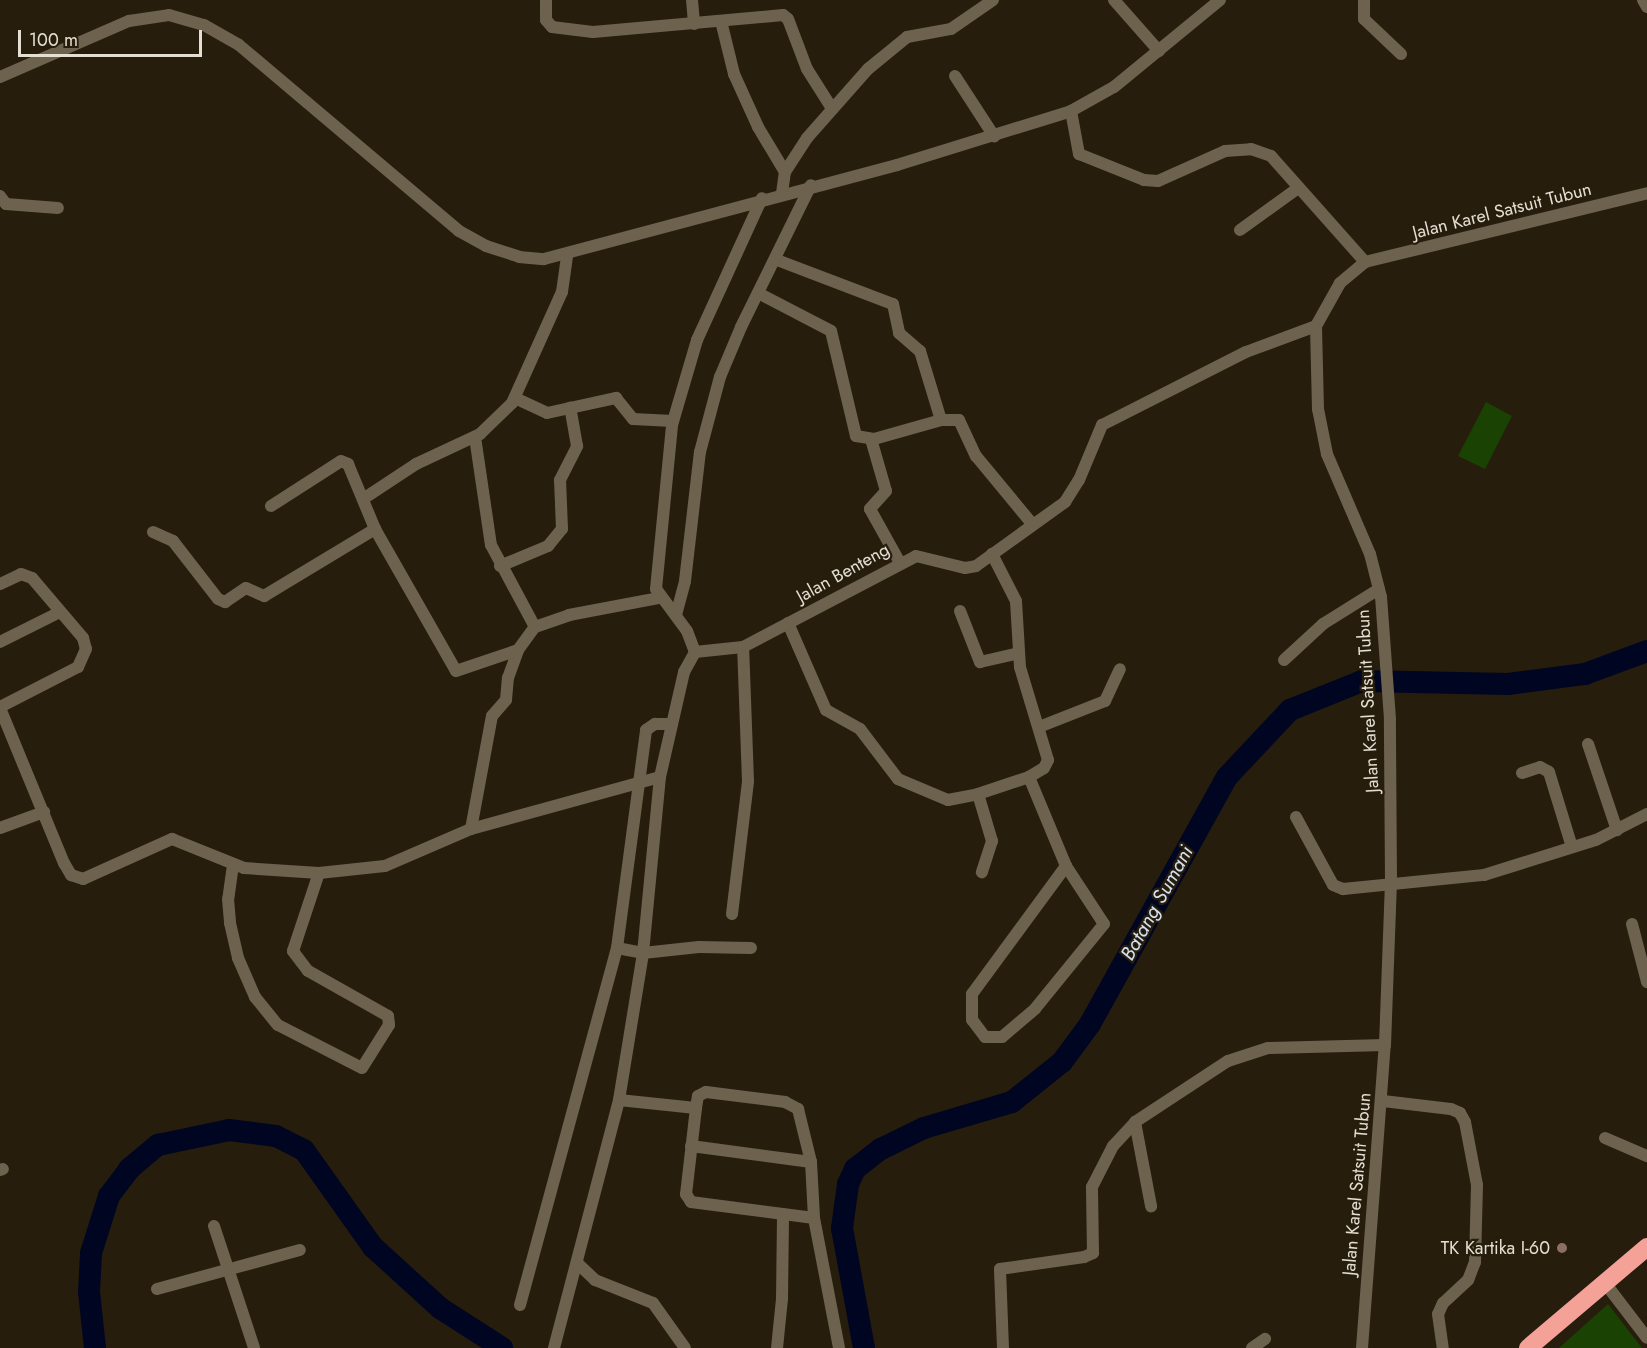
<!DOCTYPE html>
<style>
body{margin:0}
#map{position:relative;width:1647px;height:1348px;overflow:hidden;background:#271d0c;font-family:Jost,sans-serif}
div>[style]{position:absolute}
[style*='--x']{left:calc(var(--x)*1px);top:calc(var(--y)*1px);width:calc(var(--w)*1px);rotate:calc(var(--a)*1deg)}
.green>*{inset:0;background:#194203}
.river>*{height:22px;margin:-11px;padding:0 11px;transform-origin:11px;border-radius:11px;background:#000622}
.minor>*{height:12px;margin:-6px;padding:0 6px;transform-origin:6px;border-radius:6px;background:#6d624e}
.highway>*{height:18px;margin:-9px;padding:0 9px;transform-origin:9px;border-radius:9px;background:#f4a198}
.dots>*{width:16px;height:16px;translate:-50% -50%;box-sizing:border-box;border:3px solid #271d0c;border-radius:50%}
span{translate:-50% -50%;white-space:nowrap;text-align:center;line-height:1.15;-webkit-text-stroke:4.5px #271d0c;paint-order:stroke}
.street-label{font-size:18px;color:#e4ded3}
.poi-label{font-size:18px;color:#e4ded3}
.right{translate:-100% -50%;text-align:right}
.water-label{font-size:20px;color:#d4e2f3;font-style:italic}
.scale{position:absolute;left:18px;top:30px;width:184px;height:27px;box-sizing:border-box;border:3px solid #e4ded3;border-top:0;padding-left:8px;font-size:18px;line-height:21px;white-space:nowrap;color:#e4ded3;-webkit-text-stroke:4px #271d0c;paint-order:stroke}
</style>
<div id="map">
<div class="green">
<i style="clip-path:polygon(1486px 402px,1512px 416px,1485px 469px,1458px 456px)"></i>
<i style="clip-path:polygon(1608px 1304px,1642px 1348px,1559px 1348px)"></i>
</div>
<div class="river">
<i style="--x:95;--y:1348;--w:56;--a:-96.1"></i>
<i style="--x:89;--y:1292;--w:39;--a:-87"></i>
<i style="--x:91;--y:1253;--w:60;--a:-72.5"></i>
<i style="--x:109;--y:1196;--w:34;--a:-53"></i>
<i style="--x:129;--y:1169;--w:38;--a:-40"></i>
<i style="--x:158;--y:1145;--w:73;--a:-11.9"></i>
<i style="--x:229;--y:1130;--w:47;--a:7.3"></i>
<i style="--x:276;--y:1136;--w:31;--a:27"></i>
<i style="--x:304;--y:1150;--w:119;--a:54.6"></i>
<i style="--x:373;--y:1247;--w:91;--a:42.3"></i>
<i style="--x:440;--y:1308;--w:74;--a:32.8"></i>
<i style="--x:864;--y:1348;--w:122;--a:-100.4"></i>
<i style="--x:842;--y:1228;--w:44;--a:-82.2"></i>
<i style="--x:848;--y:1184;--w:17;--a:-65"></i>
<i style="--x:855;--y:1169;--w:33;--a:-38"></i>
<i style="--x:881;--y:1149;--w:48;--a:-26"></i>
<i style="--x:924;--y:1128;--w:92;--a:-16.5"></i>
<i style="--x:1012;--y:1102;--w:64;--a:-38.7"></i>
<i style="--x:1062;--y:1062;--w:47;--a:-53.6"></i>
<i style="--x:1090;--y:1024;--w:282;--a:-61"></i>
<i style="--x:1227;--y:777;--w:92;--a:-46.8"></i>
<i style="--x:1290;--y:710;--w:78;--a:-21.9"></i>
<i style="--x:1362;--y:681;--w:146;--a:1.2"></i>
<i style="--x:1508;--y:684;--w:78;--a:-7.4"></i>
<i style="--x:1585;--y:674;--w:66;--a:-20.4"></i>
</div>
<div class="minor">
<i style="--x:546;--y:0;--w:20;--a:90"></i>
<i style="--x:546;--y:20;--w:9;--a:49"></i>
<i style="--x:552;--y:27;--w:41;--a:7"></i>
<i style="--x:593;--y:32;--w:191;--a:-5.1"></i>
<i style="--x:783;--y:15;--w:6;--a:39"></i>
<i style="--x:788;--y:19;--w:53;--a:69.2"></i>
<i style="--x:807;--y:69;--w:45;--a:57.7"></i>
<i style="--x:692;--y:0;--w:24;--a:85"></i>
<i style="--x:1114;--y:0;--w:68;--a:48.6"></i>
<i style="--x:1364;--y:0;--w:19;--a:90"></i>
<i style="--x:1364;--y:19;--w:51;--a:43.4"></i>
<i style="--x:1643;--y:0;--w:8;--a:60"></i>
<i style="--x:721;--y:21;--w:55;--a:76.2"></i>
<i style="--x:734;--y:74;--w:58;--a:65.6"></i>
<i style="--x:758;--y:127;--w:52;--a:59"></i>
<i style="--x:955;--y:76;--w:72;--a:57"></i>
<i style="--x:0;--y:77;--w:141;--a:-23.5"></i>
<i style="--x:129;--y:21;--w:40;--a:-8.5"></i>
<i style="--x:169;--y:15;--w:36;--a:16"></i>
<i style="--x:204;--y:25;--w:40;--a:29.7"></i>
<i style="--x:239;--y:45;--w:288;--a:40.2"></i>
<i style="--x:459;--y:231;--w:31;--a:29"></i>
<i style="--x:486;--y:246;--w:35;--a:18"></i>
<i style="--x:519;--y:257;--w:25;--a:5"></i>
<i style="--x:544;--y:259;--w:365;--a:-14.9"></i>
<i style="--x:897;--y:165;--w:182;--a:-17.2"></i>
<i style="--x:1071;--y:111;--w:49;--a:-29.2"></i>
<i style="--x:1114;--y:87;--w:137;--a:-39.4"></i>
<i style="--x:1071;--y:111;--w:44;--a:79.5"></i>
<i style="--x:1079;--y:154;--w:70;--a:21.8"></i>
<i style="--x:1144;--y:180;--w:14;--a:4"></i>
<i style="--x:1158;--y:181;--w:73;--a:-24.1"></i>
<i style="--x:1225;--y:151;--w:26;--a:-4"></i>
<i style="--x:1251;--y:149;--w:21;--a:19"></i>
<i style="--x:1271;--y:156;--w:142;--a:48.4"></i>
<i style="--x:782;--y:193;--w:21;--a:-82"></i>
<i style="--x:785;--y:172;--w:40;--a:-57.1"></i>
<i style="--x:807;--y:138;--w:92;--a:-48.5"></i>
<i style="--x:868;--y:69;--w:50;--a:-39.4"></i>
<i style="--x:907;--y:37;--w:45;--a:-10.3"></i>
<i style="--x:951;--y:29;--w:51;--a:-34.6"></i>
<i style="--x:0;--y:196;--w:10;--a:53"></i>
<i style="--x:6;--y:204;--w:52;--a:4.4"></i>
<i style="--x:1240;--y:230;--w:72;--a:-35.9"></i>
<i style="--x:777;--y:260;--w:124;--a:20.8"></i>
<i style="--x:893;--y:304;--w:30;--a:78"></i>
<i style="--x:899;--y:333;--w:28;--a:41"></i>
<i style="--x:920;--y:351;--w:72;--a:73.1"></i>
<i style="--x:760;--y:294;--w:80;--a:27.5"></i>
<i style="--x:831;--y:331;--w:108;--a:76.6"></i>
<i style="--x:856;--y:436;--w:18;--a:9"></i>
<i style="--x:874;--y:439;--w:70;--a:-15.8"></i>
<i style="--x:941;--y:420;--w:18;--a:0"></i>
<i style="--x:959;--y:420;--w:40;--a:65"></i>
<i style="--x:976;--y:456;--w:89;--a:50.4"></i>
<i style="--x:515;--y:398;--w:35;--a:25"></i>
<i style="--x:547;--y:413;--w:71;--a:-12.3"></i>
<i style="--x:616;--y:398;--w:27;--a:51"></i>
<i style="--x:633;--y:419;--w:40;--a:2.9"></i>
<i style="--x:475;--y:437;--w:109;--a:81.6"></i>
<i style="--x:491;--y:545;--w:93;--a:61.8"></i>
<i style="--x:871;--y:439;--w:54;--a:73.9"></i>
<i style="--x:886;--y:491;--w:24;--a:132"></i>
<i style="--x:870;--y:509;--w:62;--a:60.9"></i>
<i style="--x:363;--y:499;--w:64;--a:-33.4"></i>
<i style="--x:416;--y:464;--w:71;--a:-25.1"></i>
<i style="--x:480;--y:434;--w:45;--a:-44.1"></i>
<i style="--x:512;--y:403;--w:122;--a:-65.8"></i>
<i style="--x:562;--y:292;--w:37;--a:-82"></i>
<i style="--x:271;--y:506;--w:83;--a:-32.7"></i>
<i style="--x:341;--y:461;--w:8;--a:23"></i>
<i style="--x:348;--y:464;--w:70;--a:67.4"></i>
<i style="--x:375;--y:529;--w:163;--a:60.3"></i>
<i style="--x:456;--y:671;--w:65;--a:-18.7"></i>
<i style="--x:518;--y:650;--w:29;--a:-54"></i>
<i style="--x:535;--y:627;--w:36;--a:-19"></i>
<i style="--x:569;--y:615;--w:92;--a:-10.7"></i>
<i style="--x:153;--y:532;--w:22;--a:24"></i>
<i style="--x:173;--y:541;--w:73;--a:52.2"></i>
<i style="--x:218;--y:599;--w:8;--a:23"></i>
<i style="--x:225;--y:602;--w:25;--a:-34"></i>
<i style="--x:246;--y:588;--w:20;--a:24"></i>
<i style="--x:264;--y:596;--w:130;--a:-31.1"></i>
<i style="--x:500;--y:566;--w:52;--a:-22.6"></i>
<i style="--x:548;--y:546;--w:22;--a:-51"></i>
<i style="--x:562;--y:529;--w:49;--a:-92.3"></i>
<i style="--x:560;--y:480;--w:38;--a:-63"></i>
<i style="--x:577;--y:446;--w:39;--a:-100"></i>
<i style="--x:0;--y:584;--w:23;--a:-25"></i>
<i style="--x:21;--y:574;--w:12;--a:20"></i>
<i style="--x:32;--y:578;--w:79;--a:49.6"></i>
<i style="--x:83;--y:638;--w:11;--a:75"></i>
<i style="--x:86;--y:649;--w:20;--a:114"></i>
<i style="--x:78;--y:667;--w:88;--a:152.9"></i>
<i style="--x:960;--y:611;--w:55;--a:68.6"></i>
<i style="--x:980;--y:662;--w:40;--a:-13"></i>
<i style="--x:676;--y:615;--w:35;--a:-75"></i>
<i style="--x:685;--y:581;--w:130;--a:-83.4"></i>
<i style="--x:700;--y:452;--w:78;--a:-75.1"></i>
<i style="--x:720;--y:377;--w:54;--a:-67.2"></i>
<i style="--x:741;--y:327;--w:158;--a:-63.8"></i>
<i style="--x:788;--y:623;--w:95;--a:66.4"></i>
<i style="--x:826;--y:710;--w:39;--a:29"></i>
<i style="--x:860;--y:729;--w:63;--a:52.8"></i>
<i style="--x:898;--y:779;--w:54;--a:22.8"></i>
<i style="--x:948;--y:800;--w:31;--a:-11"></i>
<i style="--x:978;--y:794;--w:54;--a:-18.4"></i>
<i style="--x:1029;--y:777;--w:17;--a:-31"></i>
<i style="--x:1044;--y:768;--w:9;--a:-63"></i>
<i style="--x:1048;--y:760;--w:97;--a:-106.8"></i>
<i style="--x:1020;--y:667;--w:66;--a:-93.5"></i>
<i style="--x:1016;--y:601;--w:53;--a:-117.1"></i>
<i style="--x:0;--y:642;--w:67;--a:-26.6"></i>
<i style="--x:695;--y:652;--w:48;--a:-5.9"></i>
<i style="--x:743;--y:647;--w:195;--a:-27.7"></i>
<i style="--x:916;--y:556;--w:50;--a:13.8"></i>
<i style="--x:965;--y:568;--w:11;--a:-10"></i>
<i style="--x:976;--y:566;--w:110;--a:-35.7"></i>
<i style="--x:1065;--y:502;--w:26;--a:-58"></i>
<i style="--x:1079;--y:480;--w:60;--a:-67.3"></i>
<i style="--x:1102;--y:425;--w:161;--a:-26.9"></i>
<i style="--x:1246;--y:352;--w:75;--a:-20.4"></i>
<i style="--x:695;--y:652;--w:22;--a:-111"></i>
<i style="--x:687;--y:631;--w:52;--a:-126.4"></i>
<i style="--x:656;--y:589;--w:165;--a:-84.4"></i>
<i style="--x:672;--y:425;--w:89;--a:-73.6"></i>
<i style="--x:697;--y:340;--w:156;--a:-65.4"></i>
<i style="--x:1284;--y:660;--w:53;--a:-42.7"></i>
<i style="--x:1323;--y:624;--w:66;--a:-32"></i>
<i style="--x:0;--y:708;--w:168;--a:67.6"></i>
<i style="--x:64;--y:863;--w:14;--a:60"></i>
<i style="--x:71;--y:875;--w:13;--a:18"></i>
<i style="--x:83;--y:879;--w:98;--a:-24.2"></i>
<i style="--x:172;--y:839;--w:78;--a:21.9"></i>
<i style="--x:244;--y:868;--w:75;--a:3.8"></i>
<i style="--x:319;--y:873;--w:66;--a:-6.1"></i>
<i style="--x:385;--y:866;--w:94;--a:-23.3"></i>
<i style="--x:471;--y:829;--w:196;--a:-15.4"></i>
<i style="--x:1039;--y:727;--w:71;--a:-21.5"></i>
<i style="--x:1105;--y:701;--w:35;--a:-65"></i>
<i style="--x:1588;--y:744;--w:91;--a:71.4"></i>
<i style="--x:1522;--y:773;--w:19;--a:-18"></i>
<i style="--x:1540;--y:767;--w:10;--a:29"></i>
<i style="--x:1549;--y:772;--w:78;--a:73"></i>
<i style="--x:1029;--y:777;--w:96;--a:67.4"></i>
<i style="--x:1066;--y:866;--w:69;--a:56.8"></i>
<i style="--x:1104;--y:924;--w:109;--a:129.1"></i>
<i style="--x:1035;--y:1009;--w:43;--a:139.7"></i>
<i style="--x:1002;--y:1037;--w:17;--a:180"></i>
<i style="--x:985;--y:1037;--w:21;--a:-127"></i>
<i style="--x:972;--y:1020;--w:26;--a:-90"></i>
<i style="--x:972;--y:994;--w:159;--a:-53.7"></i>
<i style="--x:978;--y:794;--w:49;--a:73.4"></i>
<i style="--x:992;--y:841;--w:33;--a:108"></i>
<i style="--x:1296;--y:817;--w:77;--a:61.4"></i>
<i style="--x:1333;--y:885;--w:11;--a:22"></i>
<i style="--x:1343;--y:889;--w:142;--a:-5.7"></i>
<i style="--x:1484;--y:875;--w:117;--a:-17.4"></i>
<i style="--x:1596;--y:840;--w:57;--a:-27"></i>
<i style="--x:0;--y:828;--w:47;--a:-20"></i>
<i style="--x:471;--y:829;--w:115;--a:-79.5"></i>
<i style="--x:492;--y:716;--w:21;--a:-49"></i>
<i style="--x:506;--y:700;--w:22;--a:-85"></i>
<i style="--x:508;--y:678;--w:30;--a:-70"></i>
<i style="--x:233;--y:865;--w:34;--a:98"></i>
<i style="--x:228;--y:899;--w:24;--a:85"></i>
<i style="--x:230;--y:923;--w:36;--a:77"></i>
<i style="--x:238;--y:958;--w:43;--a:66.4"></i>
<i style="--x:255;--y:997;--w:36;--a:51"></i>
<i style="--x:278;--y:1025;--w:94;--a:27.1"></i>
<i style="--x:362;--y:1068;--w:51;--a:-57.9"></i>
<i style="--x:389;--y:1025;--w:9;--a:-96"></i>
<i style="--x:388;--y:1016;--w:92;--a:-150.6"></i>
<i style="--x:308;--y:971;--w:25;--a:-127"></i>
<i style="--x:293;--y:951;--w:82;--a:-71.6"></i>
<i style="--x:732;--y:914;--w:134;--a:-83.1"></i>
<i style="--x:748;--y:781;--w:134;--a:-92.1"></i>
<i style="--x:1632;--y:924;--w:60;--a:75.5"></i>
<i style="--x:617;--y:948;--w:26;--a:11"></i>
<i style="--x:643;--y:953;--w:56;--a:-6.1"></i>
<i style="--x:699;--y:947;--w:52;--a:1.1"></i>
<i style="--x:619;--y:1100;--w:77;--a:5.9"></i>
<i style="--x:696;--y:1108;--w:12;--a:-81"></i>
<i style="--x:698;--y:1096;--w:9;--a:-27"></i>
<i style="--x:706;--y:1092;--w:80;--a:7.2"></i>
<i style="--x:785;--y:1102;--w:15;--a:28"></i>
<i style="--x:798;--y:1109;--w:55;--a:76.2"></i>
<i style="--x:811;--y:1162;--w:56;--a:86.9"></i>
<i style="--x:814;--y:1218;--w:132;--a:79.1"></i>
<i style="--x:1383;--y:1101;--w:68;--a:6.7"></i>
<i style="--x:1451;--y:1109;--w:10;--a:24"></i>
<i style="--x:1460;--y:1113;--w:10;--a:61"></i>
<i style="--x:1465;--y:1122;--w:64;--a:79.2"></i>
<i style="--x:1477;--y:1185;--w:77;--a:91.5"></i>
<i style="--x:1475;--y:1262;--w:19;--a:111"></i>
<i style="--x:1468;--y:1280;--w:34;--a:137"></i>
<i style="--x:1443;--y:1303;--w:12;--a:114"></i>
<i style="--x:1438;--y:1314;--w:34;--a:82"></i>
<i style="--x:696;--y:1108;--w:87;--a:96.6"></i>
<i style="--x:686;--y:1194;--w:9;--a:58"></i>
<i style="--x:691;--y:1202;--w:124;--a:7.4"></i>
<i style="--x:1135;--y:1122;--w:86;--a:79.2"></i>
<i style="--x:1605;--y:1138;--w:46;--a:23.2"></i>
<i style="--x:691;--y:1146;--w:121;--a:7.6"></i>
<i style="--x:0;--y:1170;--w:3;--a:-18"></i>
<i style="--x:214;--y:1226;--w:128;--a:71.8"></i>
<i style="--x:577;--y:1263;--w:25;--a:43"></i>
<i style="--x:595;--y:1280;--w:62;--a:21.6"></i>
<i style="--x:653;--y:1303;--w:55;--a:54.6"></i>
<i style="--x:1605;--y:1283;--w:69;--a:52.6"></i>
<i style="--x:157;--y:1289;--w:148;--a:-15.3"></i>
<i style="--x:520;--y:1305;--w:370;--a:-74.8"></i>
<i style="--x:617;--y:948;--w:220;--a:-82.4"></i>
<i style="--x:646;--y:730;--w:11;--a:-34"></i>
<i style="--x:655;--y:724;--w:17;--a:0"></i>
<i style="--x:554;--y:1348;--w:256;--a:-75.3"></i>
<i style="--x:619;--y:1100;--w:149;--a:-80.7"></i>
<i style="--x:643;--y:953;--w:177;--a:-84.5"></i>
<i style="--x:660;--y:777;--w:108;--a:-77.1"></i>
<i style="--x:684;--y:672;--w:23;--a:-61"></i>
<i style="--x:777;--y:1348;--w:49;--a:-84.2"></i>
<i style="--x:782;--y:1299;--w:85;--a:-89.3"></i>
<i style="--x:1003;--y:1348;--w:79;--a:-92.2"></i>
<i style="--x:1000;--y:1269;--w:85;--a:-8.1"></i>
<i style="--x:1084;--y:1257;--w:10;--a:-24"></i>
<i style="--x:1093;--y:1253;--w:66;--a:-90.9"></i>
<i style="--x:1092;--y:1187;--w:46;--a:-62.9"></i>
<i style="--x:1113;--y:1146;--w:33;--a:-47"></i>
<i style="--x:1135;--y:1122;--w:111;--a:-33.3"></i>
<i style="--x:1228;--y:1061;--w:42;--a:-18"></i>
<i style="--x:1268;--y:1048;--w:117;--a:-1.5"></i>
<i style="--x:1252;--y:1348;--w:16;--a:-35"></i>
<i style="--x:1362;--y:1348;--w:304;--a:-85.7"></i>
<i style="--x:1385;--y:1045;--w:164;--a:-87.9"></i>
<i style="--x:1391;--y:881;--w:162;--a:-90.4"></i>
<i style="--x:1390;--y:719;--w:122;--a:-94.2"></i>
<i style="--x:1381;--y:597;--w:44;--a:-104.3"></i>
<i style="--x:1370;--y:554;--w:109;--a:-113.3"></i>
<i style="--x:1327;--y:454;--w:46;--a:-101.3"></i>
<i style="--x:1318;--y:409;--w:83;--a:-91.4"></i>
<i style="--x:1316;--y:326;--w:49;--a:-60.8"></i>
<i style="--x:1340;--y:283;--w:33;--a:-40"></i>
<i style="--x:1365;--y:262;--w:290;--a:-13.7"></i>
</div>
<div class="highway">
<i style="--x:1528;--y:1348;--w:156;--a:-40.3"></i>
</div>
<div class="dots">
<i style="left:1562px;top:1248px;background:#8d6e63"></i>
</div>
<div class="street-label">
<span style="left:1502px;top:211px;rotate:-14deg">Jalan Karel Satsuit Tubun</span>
<span style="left:843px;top:573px;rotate:-29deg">Jalan Benteng</span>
<span style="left:1368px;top:701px;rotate:-93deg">Jalan Karel Satsuit Tubun</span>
<span style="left:1357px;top:1184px;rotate:-85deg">Jalan Karel Satsuit Tubun</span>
</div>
<div class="poi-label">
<span class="right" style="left:1550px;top:1248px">TK Kartika I-60</span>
</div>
<div class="water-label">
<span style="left:1157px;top:903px;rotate:-61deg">Batang Sumani</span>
</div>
<div class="scale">100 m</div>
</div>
